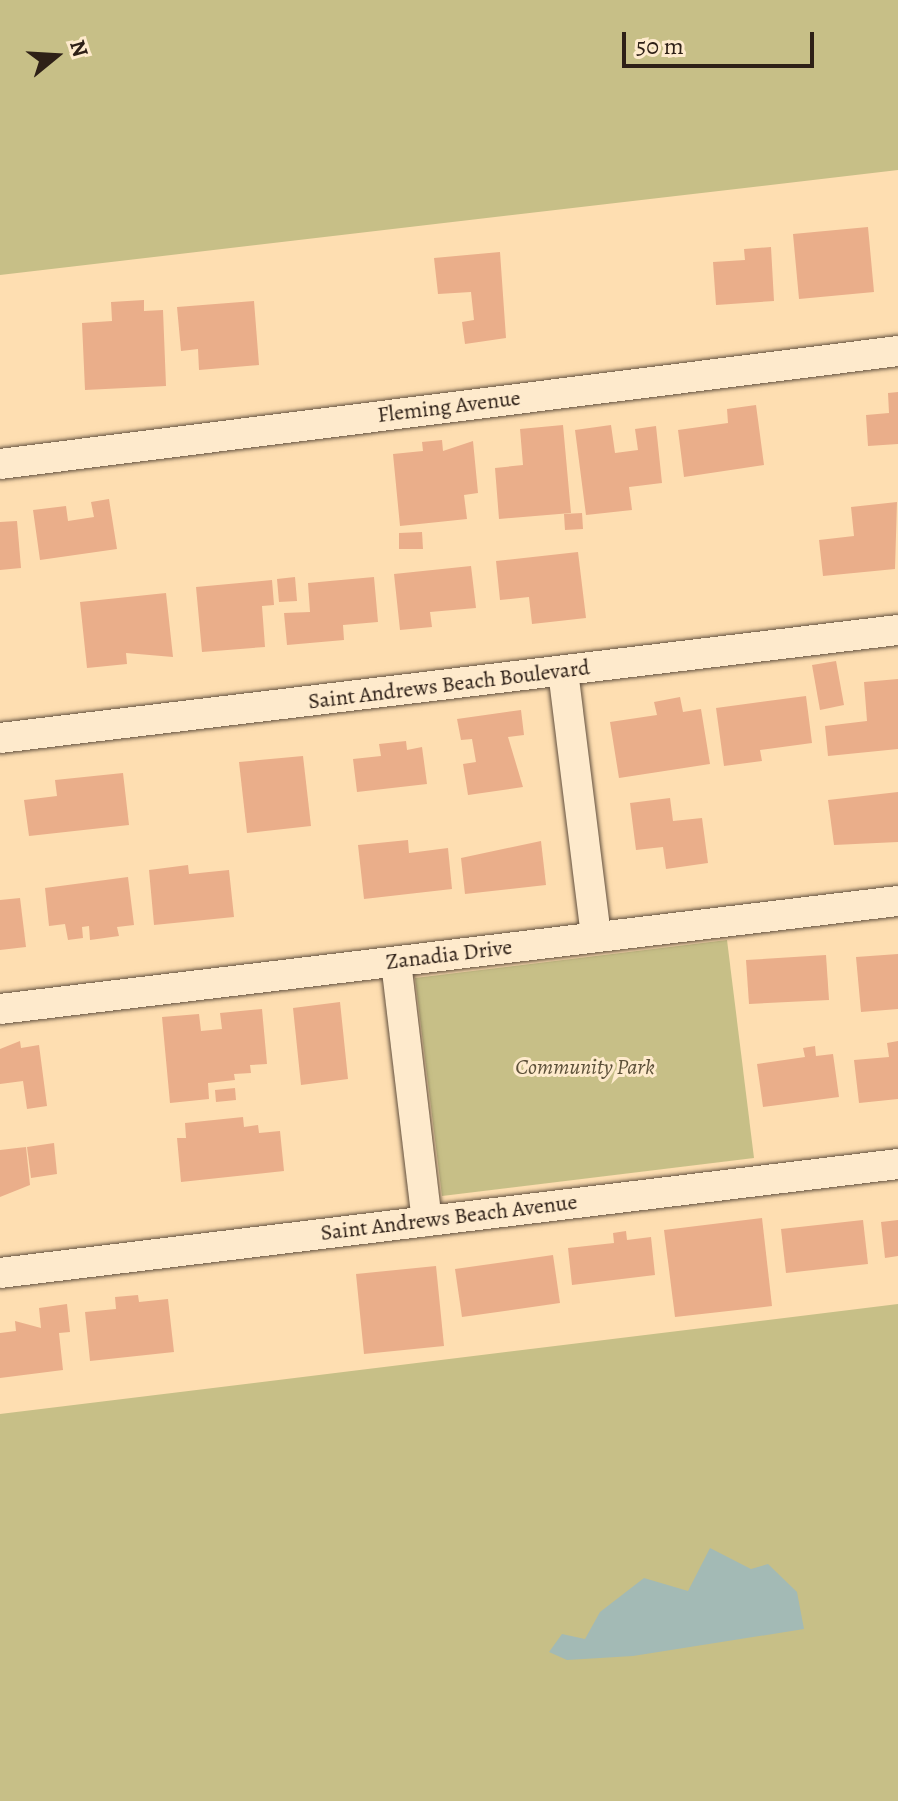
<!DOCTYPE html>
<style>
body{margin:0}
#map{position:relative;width:898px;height:1801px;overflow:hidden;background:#fedeb1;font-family:Alegreya,serif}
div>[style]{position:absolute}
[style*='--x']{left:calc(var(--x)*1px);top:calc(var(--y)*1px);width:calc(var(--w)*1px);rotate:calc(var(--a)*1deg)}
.green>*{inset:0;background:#c7bf87}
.water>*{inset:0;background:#a3bab5}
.building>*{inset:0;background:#eaae8a}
.roads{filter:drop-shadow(0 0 2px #62503e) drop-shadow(0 0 2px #62503e)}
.minor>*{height:30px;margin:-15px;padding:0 15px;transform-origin:15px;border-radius:15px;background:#feeacc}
span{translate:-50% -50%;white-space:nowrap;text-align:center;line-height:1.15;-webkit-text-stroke:6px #feeacc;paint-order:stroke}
.street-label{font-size:22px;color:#2e2017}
.park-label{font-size:22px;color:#5c5039;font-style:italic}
.north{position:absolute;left:16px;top:16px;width:80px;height:80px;-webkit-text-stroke:6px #feeacc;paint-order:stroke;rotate:72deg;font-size:22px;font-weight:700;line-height:32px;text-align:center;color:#2e2017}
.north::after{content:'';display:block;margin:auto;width:28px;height:36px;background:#2e2017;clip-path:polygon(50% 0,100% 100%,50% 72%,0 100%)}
.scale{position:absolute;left:622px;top:32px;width:192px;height:36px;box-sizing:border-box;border:4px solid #2e2017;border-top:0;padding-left:10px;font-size:24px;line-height:28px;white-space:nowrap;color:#2e2017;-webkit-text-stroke:6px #feeacc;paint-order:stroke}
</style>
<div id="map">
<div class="green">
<i style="clip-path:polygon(0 0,898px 0,898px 170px,0 275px)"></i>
<i style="clip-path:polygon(727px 940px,754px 1158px,442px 1196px,415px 978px)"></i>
<i style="clip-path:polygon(898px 1304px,898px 1801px,0 1801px,0 1414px)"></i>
</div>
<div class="water">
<i style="clip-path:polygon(710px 1548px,751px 1569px,768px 1564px,797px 1592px,804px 1629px,633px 1656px,567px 1660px,549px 1652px,562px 1634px,585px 1639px,600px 1612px,644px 1578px,688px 1591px)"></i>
</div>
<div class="building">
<i style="clip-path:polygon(868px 227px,874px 292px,799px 299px,793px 234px)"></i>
<i style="clip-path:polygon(771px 247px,774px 301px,716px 305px,713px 262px,745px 260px,744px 249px)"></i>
<i style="clip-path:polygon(500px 252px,506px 338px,465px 344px,462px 322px,474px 320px,471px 292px,438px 294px,434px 258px)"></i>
<i style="clip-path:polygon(144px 300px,144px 311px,163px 310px,166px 386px,85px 390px,82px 323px,112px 321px,111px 302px)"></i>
<i style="clip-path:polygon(254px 301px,259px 365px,199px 370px,198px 349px,181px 351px,177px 307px)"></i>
<i style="clip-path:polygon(898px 392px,898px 444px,868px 446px,866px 415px,889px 413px,888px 393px)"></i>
<i style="clip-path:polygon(756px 405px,764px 465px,684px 477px,678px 430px,728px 423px,727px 409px)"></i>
<i style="clip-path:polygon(563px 425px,571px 513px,499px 519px,495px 468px,523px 465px,520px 429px)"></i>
<i style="clip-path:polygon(611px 425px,615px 453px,638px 450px,635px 429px,656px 426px,662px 483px,629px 487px,632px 510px,586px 515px,575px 430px)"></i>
<i style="clip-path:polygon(442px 440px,443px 451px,473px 441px,478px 493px,464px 495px,467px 519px,400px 526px,393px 454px,423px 451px,422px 442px)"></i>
<i style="clip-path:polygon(109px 499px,117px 549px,40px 560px,33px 510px,66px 506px,68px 521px,94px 517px,91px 502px)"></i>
<i style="clip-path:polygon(897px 502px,895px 569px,823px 576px,819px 540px,854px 536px,851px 507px)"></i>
<i style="clip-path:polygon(582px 513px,583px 529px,565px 530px,564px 514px)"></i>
<i style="clip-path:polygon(17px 521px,21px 568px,0 570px,0 522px)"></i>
<i style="clip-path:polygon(422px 532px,423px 549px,399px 549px,399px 533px)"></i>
<i style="clip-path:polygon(578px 552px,586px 618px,532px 624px,529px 597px,500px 600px,496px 561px)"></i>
<i style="clip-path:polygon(471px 566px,476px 608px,430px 612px,432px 627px,400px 630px,394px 574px)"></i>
<i style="clip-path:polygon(295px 577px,297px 601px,279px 602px,277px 579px)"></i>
<i style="clip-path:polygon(374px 577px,378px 622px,343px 625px,344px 640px,287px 645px,284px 613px,310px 612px,308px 583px)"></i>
<i style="clip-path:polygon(272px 580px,274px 605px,262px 606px,265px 647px,202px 652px,196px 587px)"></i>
<i style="clip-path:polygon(166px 593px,173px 657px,126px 653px,127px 664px,87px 668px,80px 602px)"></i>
<i style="clip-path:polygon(836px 661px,844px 705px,820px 710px,812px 665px)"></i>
<i style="clip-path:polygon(898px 679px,898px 749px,828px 756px,825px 726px,867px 721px,864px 682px)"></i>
<i style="clip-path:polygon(806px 696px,812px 743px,760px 750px,762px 761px,724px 766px,716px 708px)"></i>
<i style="clip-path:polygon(680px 697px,683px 712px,701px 709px,710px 764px,619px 778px,610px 722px,657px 715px,654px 702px)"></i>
<i style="clip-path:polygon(521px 710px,524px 735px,508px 737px,523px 787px,468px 795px,463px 764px,476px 762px,472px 739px,461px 740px,457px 719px)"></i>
<i style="clip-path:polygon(406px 741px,407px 750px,422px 747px,427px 784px,357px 792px,353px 759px,381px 756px,379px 744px)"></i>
<i style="clip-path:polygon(303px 756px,311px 826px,247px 833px,239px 762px)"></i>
<i style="clip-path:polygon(123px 773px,129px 825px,29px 836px,24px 800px,57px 796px,55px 780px)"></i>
<i style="clip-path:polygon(898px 792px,898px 842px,834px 845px,828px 800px)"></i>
<i style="clip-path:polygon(670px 798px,673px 821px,702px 818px,708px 863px,666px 869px,663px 847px,636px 850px,630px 803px)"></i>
<i style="clip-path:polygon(408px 840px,409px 853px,448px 848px,452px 889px,364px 899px,358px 845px)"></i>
<i style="clip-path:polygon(541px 841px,546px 885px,465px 894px,461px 858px)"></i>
<i style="clip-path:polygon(188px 865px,189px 874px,229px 870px,234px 917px,154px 925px,149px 870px)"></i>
<i style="clip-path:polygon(128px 877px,134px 925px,117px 927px,119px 936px,90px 940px,89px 926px,82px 927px,83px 938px,68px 940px,65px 924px,49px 926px,45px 888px)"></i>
<i style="clip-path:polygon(20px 898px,26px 947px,0 950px,0 900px)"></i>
<i style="clip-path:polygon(898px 954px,898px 1009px,861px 1012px,856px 957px)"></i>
<i style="clip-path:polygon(826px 955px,829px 1000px,749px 1004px,746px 960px)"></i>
<i style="clip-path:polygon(340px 1002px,348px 1079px,301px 1085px,293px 1008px)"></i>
<i style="clip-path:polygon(262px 1009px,267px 1064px,250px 1065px,251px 1073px,234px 1074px,235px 1080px,208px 1083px,209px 1099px,170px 1103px,162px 1017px,199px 1014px,201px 1031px,222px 1029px,220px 1013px)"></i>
<i style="clip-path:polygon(20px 1041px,21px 1048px,39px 1045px,47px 1106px,27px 1109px,23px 1081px,0 1084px,0 1049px)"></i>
<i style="clip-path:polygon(898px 1041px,898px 1099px,859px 1103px,854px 1060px,889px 1057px,887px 1043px)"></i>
<i style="clip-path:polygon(815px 1046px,816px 1056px,833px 1054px,839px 1097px,763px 1107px,757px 1064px,805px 1057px,803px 1048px)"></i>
<i style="clip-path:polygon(235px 1088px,236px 1100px,216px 1102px,215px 1090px)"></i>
<i style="clip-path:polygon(243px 1117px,244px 1127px,258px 1125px,259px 1133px,280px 1131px,284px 1171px,181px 1182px,177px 1138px,186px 1138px,185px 1123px)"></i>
<i style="clip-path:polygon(54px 1143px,57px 1174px,31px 1178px,27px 1147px)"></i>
<i style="clip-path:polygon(26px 1147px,30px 1185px,0 1197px,0 1150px)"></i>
<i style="clip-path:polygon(762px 1218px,772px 1306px,675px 1317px,664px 1230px)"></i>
<i style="clip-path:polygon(863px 1220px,868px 1264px,786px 1273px,781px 1229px)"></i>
<i style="clip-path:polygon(898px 1220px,898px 1256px,885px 1258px,881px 1222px)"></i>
<i style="clip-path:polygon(626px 1231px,627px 1240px,651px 1237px,655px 1275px,572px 1285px,568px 1248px,614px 1243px,613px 1233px)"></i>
<i style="clip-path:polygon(553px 1255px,560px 1303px,462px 1317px,455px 1269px)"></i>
<i style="clip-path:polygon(436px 1266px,444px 1346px,364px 1354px,356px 1274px)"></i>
<i style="clip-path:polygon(138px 1295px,139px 1302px,168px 1299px,174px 1352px,90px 1361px,85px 1312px,116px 1309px,115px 1297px)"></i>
<i style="clip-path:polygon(67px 1304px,70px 1332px,59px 1333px,63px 1370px,0 1378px,0 1333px,16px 1331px,15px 1321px,41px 1328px,39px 1308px)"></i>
</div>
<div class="roads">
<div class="minor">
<i style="--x:0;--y:464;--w:905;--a:-7.17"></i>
<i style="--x:563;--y:671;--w:268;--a:82.9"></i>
<i style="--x:0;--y:738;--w:904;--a:-6.86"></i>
<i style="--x:396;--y:962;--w:261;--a:83.2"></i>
<i style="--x:0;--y:1009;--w:904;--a:-6.86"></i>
<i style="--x:0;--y:1273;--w:905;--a:-6.92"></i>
</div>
</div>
<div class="street-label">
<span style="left:449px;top:407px;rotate:-7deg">Fleming Avenue</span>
<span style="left:449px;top:685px;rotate:-7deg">Saint Andrews Beach Boulevard</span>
<span style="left:449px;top:955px;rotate:-7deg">Zanadia Drive</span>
<span style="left:449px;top:1218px;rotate:-7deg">Saint Andrews Beach Avenue</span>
</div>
<div class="park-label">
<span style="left:585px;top:1068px">Community Park</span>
</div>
<div class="north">N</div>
<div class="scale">50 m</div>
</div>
